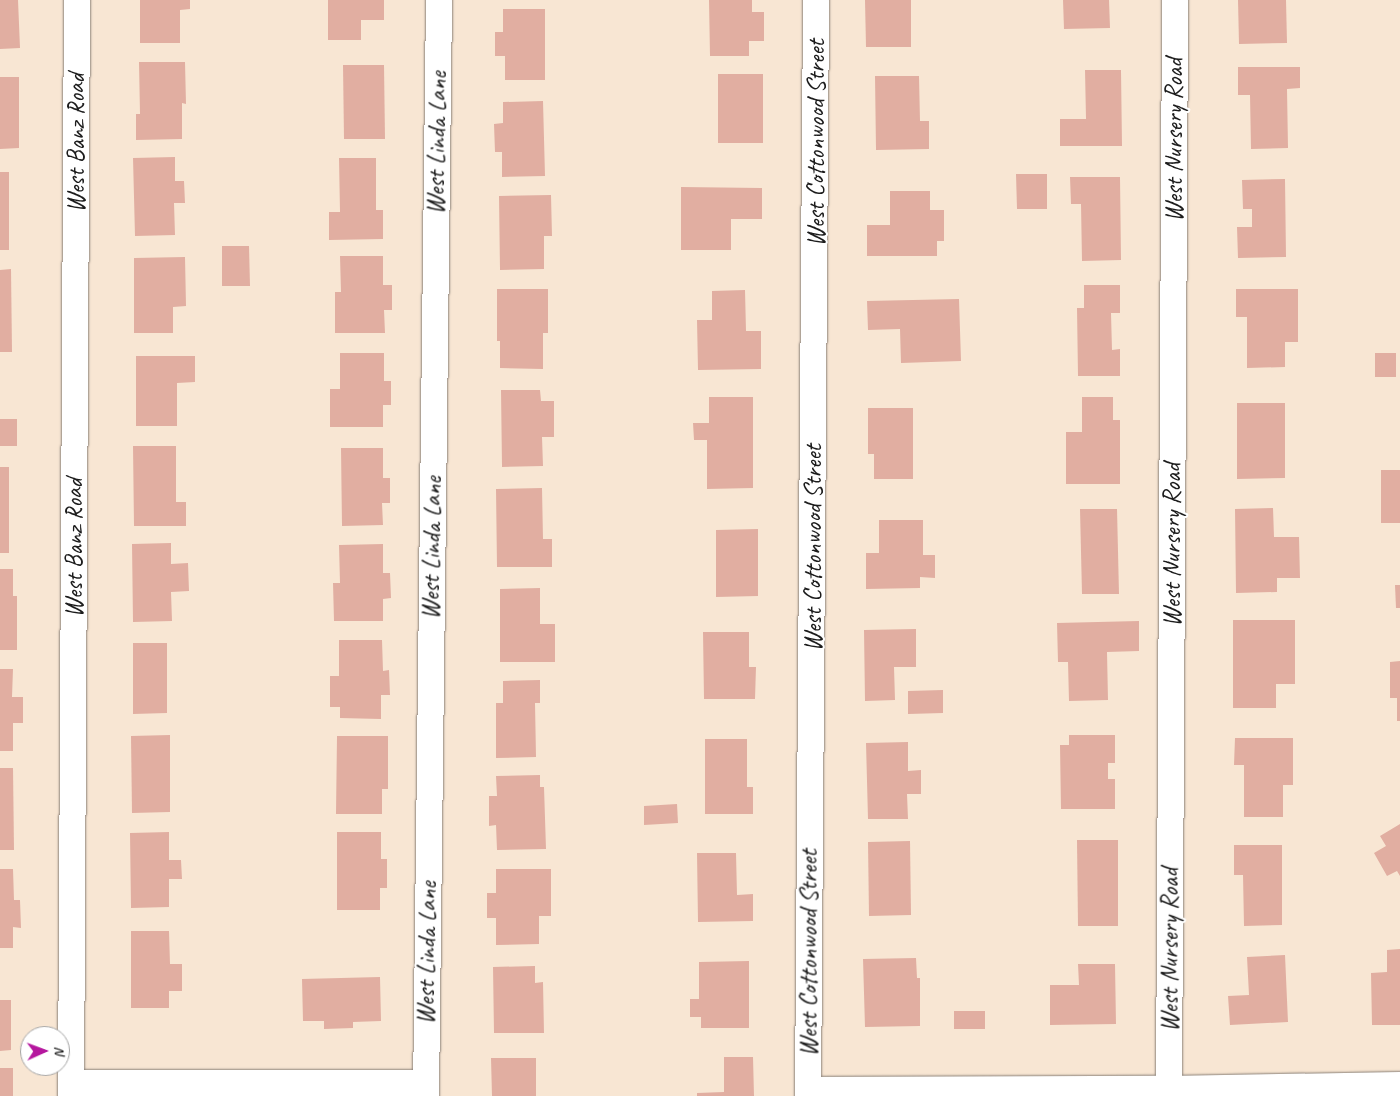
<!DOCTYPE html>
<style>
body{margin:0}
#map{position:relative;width:1400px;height:1096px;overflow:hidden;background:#f8e6d3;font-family:Caveat,sans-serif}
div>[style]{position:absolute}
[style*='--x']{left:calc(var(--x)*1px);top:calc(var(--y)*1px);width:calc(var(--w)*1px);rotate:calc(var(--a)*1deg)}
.building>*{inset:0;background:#e1aea1}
.roads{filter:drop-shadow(0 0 1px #8a8178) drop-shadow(0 0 1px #8a8178)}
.minor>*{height:26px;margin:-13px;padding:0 13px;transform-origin:13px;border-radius:13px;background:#fff}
span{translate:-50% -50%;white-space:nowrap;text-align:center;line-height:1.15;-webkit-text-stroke:4px #fff;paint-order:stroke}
.street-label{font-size:25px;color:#1c1c1c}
.north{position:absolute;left:20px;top:1026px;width:50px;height:50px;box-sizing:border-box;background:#fff;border:1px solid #a4a4a4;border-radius:50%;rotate:88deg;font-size:14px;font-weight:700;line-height:20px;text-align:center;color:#1c1c1c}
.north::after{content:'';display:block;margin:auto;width:18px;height:22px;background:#b5179e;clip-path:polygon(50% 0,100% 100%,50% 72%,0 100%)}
</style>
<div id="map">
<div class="building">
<i style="clip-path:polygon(0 0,18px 0,20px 48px,0 49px)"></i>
<i style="clip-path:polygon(140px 0,190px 0,190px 9px,180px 10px,180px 43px,140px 43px)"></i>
<i style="clip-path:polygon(328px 0,384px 0,384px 20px,361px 20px,361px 40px,328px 40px)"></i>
<i style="clip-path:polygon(709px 0,752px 0,752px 12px,764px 12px,764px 41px,749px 41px,749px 56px,710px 56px)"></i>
<i style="clip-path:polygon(865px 0,911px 0,911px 47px,866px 47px)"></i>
<i style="clip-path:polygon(1063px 0,1109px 0,1110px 28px,1064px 29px)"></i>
<i style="clip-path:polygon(1238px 0,1286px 0,1287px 43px,1239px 44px)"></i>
<i style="clip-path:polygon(503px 9px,545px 9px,545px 80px,505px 80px,505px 56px,495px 56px,495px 32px,503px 32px)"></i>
<i style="clip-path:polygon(139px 62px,185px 62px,186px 104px,182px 103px,182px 139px,136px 140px,136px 114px,140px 114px)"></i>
<i style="clip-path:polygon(343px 65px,384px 65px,385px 139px,344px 139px)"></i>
<i style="clip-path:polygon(1238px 67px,1300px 67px,1300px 88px,1287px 89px,1288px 148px,1251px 149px,1250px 95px,1238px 95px)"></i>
<i style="clip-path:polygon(1085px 70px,1121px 70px,1122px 146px,1060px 146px,1060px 119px,1086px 119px)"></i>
<i style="clip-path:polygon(718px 74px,763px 74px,763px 143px,718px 143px)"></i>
<i style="clip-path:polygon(875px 76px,919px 76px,920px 121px,929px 121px,929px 149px,876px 150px)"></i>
<i style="clip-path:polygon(0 77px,19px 77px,19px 148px,0 149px)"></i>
<i style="clip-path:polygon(543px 101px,545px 176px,502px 177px,502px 152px,495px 152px,494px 124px,503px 123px,503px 102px)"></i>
<i style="clip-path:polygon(175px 157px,175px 181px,184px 181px,185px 203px,174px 203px,175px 235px,135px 236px,133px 158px)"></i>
<i style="clip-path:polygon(339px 158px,376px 158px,376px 210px,383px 210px,383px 239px,329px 240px,329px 212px,340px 212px)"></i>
<i style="clip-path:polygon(0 172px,9px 172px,9px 250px,0 250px)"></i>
<i style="clip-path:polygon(1016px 174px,1047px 174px,1047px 209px,1017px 209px)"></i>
<i style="clip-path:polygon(1070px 177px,1120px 177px,1121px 260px,1082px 261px,1081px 204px,1071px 204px)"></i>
<i style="clip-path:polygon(1285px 179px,1286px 257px,1238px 258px,1237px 227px,1252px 227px,1252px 209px,1243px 209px,1242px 180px)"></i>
<i style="clip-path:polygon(681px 187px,762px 188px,762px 219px,731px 219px,731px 250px,681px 250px)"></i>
<i style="clip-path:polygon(890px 191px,930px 191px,930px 210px,944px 210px,944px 241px,937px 241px,937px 256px,867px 256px,867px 225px,890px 225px)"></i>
<i style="clip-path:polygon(551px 195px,552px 236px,544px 236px,544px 269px,500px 270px,499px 196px)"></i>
<i style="clip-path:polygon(222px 246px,249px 246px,250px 286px,222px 286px)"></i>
<i style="clip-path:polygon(340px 256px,383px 256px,383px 285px,392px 285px,392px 310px,384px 310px,385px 333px,335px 333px,335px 292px,341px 292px)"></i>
<i style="clip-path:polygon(185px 257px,186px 306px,173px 307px,173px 333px,134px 333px,134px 258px)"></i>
<i style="clip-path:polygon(11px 269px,12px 352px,0 352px,0 270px)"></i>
<i style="clip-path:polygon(1084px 285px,1120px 285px,1120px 313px,1111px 313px,1112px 350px,1120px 349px,1120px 376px,1078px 376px,1077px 308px,1084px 308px)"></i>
<i style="clip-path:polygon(497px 289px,548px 289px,548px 333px,543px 333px,543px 369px,500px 368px,500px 341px,497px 341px)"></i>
<i style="clip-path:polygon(1236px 289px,1298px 289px,1298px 342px,1285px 342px,1285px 367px,1247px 368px,1247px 317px,1236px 317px)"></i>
<i style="clip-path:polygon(745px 290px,746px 331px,761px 331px,761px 369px,698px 370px,697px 320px,712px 320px,712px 291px)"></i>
<i style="clip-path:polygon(959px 299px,961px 361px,901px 363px,900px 329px,868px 330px,867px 301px)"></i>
<i style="clip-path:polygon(340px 353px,384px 353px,384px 381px,391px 381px,391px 405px,383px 405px,383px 427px,330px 427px,330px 389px,340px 389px)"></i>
<i style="clip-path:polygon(1375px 353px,1396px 353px,1396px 377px,1375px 377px)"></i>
<i style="clip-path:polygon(136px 356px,195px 356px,195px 382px,177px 383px,177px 426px,136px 426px)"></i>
<i style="clip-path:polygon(501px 390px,540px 390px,541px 401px,554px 401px,554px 437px,542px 437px,543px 466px,502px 467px)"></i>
<i style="clip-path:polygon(709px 397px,753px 397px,753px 488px,707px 489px,707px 440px,694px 440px,693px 423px,709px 423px)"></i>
<i style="clip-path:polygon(1082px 397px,1113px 397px,1113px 420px,1120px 420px,1120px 484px,1066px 484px,1066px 432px,1082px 432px)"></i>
<i style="clip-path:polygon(1237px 403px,1285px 403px,1285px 478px,1237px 479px)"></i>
<i style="clip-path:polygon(868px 408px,913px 408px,913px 479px,874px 479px,874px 454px,868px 454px)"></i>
<i style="clip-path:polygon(0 419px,17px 419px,17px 446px,0 446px)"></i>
<i style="clip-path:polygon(133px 446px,176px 446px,176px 502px,186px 502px,186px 526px,134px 526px)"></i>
<i style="clip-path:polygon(341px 448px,383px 448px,383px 478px,390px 478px,390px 503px,382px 503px,383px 525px,342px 526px)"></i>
<i style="clip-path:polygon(0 467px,9px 467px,9px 553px,0 553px)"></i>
<i style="clip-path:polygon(1381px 470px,1400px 470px,1400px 523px,1381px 523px)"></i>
<i style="clip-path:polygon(542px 488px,543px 539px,552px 539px,552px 567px,497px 567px,496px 489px)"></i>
<i style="clip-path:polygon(1273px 508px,1274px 537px,1299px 537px,1300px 578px,1277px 578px,1277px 592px,1236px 593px,1235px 509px)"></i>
<i style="clip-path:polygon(1080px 509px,1117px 509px,1119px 594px,1082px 594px)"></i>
<i style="clip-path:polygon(879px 520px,923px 520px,923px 555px,935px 555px,935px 578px,920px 577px,920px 588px,866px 589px,866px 553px,879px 553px)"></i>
<i style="clip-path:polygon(758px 529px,758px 596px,716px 597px,716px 530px)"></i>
<i style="clip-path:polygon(171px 543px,171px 564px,188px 563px,189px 591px,171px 592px,172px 621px,133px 622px,132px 544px)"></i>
<i style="clip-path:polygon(383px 544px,383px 573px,390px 573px,391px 598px,383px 599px,383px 621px,334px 621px,333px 583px,340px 583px,339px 545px)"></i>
<i style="clip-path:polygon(0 569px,13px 569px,13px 596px,17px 596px,17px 650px,0 650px)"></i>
<i style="clip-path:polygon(1395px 585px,1400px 585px,1400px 608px,1396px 608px)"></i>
<i style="clip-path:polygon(540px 588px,540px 624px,555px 624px,555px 662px,500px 662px,500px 589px)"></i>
<i style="clip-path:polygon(1233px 620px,1295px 620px,1295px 684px,1276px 684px,1276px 708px,1233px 708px)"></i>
<i style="clip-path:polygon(1139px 621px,1139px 651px,1107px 652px,1108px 700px,1069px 701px,1068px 662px,1058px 662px,1057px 623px)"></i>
<i style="clip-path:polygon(916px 629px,916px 667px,894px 667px,895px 700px,865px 701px,864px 630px)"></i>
<i style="clip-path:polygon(703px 632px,749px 632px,749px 667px,756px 667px,755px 699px,704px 699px)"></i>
<i style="clip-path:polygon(339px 640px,382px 640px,383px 671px,389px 670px,390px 695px,381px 695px,381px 719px,340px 718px,340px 707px,330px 707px,330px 676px,339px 676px)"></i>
<i style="clip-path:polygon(133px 643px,167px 643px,167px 713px,133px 714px)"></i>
<i style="clip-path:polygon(1400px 661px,1400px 721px,1397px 721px,1397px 698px,1390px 698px,1390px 662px)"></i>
<i style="clip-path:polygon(0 669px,13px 669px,12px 697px,23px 697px,23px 723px,13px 723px,13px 751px,0 751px)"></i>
<i style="clip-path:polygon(540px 680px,540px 703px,535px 703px,536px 757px,496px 758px,496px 703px,503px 703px,503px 681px)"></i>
<i style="clip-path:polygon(943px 690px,943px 713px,908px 714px,908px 691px)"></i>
<i style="clip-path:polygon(170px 735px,170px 812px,132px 813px,131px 736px)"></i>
<i style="clip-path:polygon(1069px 735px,1115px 735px,1115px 763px,1108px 763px,1108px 779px,1115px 779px,1115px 809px,1061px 809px,1060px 745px,1069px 745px)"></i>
<i style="clip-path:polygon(337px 736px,388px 736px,388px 789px,382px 789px,382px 814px,336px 814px)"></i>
<i style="clip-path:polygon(1235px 738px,1293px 738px,1293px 785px,1283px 785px,1283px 817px,1244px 817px,1244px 765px,1234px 765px)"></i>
<i style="clip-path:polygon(705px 739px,747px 739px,747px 787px,753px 787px,753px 814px,705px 814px)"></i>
<i style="clip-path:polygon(908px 742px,908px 771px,921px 770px,921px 794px,907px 794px,908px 819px,868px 819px,866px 743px)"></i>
<i style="clip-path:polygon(0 768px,13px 768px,14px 850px,0 850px)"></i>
<i style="clip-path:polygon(540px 775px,540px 787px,544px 787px,546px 849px,497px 850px,496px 825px,489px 826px,489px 796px,497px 796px,496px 776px)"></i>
<i style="clip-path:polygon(677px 804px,678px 823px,644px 825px,644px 806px)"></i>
<i style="clip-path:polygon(1400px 824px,1400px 876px,1397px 871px,1387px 876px,1374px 853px,1386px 846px,1380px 836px)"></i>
<i style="clip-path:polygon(169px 832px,169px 860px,181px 860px,182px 879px,169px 879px,169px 907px,131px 908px,130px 833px)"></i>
<i style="clip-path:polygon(337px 832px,381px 832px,381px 859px,387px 859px,387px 888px,380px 888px,380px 910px,337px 910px)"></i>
<i style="clip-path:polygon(1077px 840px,1118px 840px,1118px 926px,1078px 926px)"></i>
<i style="clip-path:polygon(910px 841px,911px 915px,869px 916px,868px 842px)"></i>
<i style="clip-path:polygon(1234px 845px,1282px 845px,1282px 925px,1244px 926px,1243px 875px,1234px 875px)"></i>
<i style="clip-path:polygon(697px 853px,736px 853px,737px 895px,753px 894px,753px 921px,698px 922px)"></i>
<i style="clip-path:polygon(0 869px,13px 869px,14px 900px,20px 900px,21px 928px,13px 927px,13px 948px,0 948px)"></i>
<i style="clip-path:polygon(496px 869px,551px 869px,551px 916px,539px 916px,539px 944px,496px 945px,496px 918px,487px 918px,487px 893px,496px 893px)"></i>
<i style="clip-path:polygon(131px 931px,169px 931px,170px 964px,182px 964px,182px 991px,169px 991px,169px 1008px,131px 1008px)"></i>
<i style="clip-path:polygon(1400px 949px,1400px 1025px,1372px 1025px,1371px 973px,1387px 972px,1387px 950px)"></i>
<i style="clip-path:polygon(1285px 955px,1288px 1022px,1230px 1025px,1228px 996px,1249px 995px,1247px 957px)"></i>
<i style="clip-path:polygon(916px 958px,917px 978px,920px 978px,920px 1026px,865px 1027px,863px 959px)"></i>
<i style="clip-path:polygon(749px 961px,749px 1028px,701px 1028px,701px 1017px,690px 1017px,690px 999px,699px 999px,699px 962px)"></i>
<i style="clip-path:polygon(1078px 964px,1115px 964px,1116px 1024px,1050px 1025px,1050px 985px,1079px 985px)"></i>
<i style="clip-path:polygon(535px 966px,535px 983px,543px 982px,544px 1033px,494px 1033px,493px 967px)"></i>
<i style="clip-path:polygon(380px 977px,381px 1021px,353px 1022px,353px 1028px,324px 1029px,324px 1021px,303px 1021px,302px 979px)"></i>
<i style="clip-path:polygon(0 1000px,11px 1000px,11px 1050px,0 1051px)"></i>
<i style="clip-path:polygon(954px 1011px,985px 1011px,985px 1029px,954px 1029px)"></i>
<i style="clip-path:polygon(724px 1057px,753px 1057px,754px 1096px,697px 1096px,697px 1093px,724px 1092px)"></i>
<i style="clip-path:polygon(491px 1058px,536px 1058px,536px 1096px,492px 1096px)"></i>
<i style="clip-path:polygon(0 1068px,13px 1068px,13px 1096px,0 1096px)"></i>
</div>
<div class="roads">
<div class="minor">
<i style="--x:71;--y:1083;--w:355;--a:0"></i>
<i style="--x:1169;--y:1089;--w:1089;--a:-89.68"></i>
<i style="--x:808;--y:1090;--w:361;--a:-0.2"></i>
<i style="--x:1169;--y:1089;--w:231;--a:-1"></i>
<i style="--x:71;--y:1096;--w:1096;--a:-89.69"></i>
<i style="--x:426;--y:1096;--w:1096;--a:-89.32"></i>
<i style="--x:808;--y:1096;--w:1096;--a:-89.58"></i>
</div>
</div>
<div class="street-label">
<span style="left:1174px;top:140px;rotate:-90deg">West Nursery Road</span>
<span style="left:76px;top:143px;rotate:-90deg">West Banz Road</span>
<span style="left:437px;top:143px;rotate:-89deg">West Linda Lane</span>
<span style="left:816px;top:143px;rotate:-90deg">West Cottonwood Street</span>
<span style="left:1172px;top:545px;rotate:-90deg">West Nursery Road</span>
<span style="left:74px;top:548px;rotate:-90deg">West Banz Road</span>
<span style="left:432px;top:548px;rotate:-89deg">West Linda Lane</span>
<span style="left:813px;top:548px;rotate:-90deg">West Cottonwood Street</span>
<span style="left:1170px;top:950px;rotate:-90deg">West Nursery Road</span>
<span style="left:427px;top:953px;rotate:-89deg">West Linda Lane</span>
<span style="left:809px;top:953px;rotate:-90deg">West Cottonwood Street</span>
</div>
<div class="north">N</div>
</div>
